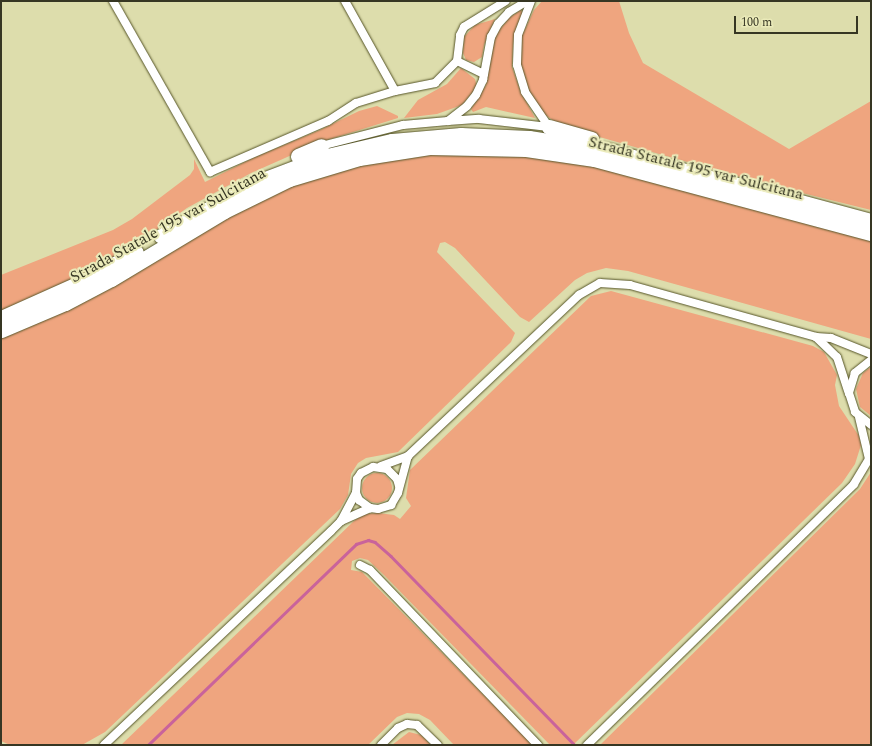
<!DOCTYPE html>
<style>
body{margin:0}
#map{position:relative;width:872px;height:746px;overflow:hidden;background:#ddddac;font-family:Spectral,serif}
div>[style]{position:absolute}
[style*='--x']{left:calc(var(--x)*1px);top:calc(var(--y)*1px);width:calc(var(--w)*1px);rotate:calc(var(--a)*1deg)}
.green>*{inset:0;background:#efa57f}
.round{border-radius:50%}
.stream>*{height:2.5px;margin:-1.25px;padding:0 1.25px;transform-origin:1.25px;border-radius:1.25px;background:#c9639b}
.roads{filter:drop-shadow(0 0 1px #565528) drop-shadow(0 0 1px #565528)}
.street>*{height:8px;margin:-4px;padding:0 4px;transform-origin:4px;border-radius:4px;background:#fff}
.highway>*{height:15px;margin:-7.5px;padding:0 7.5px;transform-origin:7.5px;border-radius:7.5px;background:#fff}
span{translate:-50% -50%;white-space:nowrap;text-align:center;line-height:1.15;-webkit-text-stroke:4px #eaeab9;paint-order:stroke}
.street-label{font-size:16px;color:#363623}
.frame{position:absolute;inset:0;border:2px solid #363623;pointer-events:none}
.scale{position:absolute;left:734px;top:16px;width:124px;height:18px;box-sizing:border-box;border:2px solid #363623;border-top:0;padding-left:5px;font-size:12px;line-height:14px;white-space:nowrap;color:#363623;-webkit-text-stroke:3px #eaeab9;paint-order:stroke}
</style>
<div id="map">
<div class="green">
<i style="clip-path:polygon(542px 1px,619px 1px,629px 33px,643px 63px,789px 149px,871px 101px,871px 210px,754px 181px,561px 126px,544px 114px,531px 96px,520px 69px,521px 38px,534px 10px)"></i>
<i style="clip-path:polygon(521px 10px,523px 14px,513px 45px,512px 67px,520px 90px,535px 118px,486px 107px,473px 112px,471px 109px,486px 85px,491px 49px,497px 33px,509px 18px)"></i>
<i style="clip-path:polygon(495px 19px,484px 45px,482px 57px,474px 62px,466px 60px,463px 53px,464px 37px,475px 25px)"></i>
<i style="clip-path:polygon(461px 68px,475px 79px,477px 87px,462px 105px,437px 114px,404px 118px,418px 100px,447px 84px)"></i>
<i style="clip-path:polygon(377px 106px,398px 116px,398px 118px,321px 142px,251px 173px,187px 208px,131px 248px,65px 283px,1px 311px,1px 275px,113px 230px,132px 219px,190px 175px,194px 169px,194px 159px,205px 182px,255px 157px,320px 130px,359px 111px)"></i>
<i style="clip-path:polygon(439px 151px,569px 159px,871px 236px,871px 339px,628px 271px,606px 268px,587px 273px,575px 280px,529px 322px,520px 317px,455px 248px,445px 242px,440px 243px,437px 252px,515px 333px,511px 342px,398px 452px,366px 458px,358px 463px,351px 474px,348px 495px,340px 509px,105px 732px,82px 745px,10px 745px,1px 741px,1px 334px,268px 194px,336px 170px)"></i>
<i style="clip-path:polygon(611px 291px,813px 346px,824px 352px,837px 375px,835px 385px,839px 406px,859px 436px,861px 445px,855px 464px,842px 483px,573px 745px,550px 745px,384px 575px,368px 560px,360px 558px,352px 561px,351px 570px,362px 572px,533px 745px,454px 745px,430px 720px,419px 714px,407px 713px,397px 717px,368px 745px,121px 745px,354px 521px,363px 514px,378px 513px,394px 515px,400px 519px,411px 506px,406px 498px,410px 470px,591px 296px)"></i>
<i style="clip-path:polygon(871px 367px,871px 416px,860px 407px,856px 389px,863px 373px)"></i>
<i style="clip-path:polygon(871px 472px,871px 745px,600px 745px,860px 489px)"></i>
<i class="round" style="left:362px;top:473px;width:30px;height:30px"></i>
<i style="clip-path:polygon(409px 732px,421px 735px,431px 745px,392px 745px)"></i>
</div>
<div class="stream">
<i style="--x:148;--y:745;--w:289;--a:-44"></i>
<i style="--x:356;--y:544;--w:13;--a:-18"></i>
<i style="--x:368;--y:540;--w:7;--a:16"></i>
<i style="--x:375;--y:542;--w:21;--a:41"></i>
<i style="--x:391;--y:556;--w:264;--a:45.8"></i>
</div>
<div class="roads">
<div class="street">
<i style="--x:113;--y:1;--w:197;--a:60.4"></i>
<i style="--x:210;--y:172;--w:129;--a:-23.4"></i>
<i style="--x:328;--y:121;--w:33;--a:-33"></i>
<i style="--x:356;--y:103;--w:41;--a:-17.1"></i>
<i style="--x:395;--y:91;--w:41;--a:-11.3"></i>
<i style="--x:435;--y:83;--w:31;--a:-45"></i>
<i style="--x:457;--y:61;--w:26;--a:-83"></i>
<i style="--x:460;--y:35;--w:9;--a:-63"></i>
<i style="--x:464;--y:27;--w:49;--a:-31.8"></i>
<i style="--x:345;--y:1;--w:103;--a:60.9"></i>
<i style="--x:531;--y:1;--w:36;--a:111"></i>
<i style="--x:518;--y:35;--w:30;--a:92"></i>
<i style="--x:517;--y:65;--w:28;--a:73"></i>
<i style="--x:525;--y:92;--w:42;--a:55.6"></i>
<i style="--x:457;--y:61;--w:30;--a:26"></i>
<i style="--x:448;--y:121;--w:24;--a:-38"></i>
<i style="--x:467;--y:106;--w:14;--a:-51"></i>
<i style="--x:476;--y:95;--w:17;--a:-65"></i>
<i style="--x:483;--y:80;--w:44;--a:-79.5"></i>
<i style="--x:491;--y:37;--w:15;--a:-62"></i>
<i style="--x:498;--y:24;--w:16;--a:-47"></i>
<i style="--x:509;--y:12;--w:21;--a:-31"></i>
<i style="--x:321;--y:146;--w:85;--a:-14.4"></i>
<i style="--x:403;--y:125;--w:45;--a:-5.1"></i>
<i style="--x:448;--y:121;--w:31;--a:-4"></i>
<i style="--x:479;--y:119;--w:70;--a:6.5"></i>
<i style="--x:816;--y:337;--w:29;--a:44"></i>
<i style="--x:837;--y:357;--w:36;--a:72"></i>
<i style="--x:871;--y:360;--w:21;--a:141"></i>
<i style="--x:855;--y:373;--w:21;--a:107"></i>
<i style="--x:849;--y:393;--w:20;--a:72"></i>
<i style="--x:855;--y:412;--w:21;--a:39"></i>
<i style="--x:859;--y:417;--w:43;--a:76.6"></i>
<i style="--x:381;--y:466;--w:29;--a:-20"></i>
<i style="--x:408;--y:456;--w:235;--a:-43.3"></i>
<i style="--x:579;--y:295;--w:24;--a:-30"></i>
<i style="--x:600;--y:283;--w:30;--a:4"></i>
<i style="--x:630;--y:285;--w:193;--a:15.6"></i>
<i style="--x:816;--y:337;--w:15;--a:4"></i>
<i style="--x:831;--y:338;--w:43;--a:21.8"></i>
<i style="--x:399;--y:486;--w:7;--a:-106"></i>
<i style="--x:397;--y:479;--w:14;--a:-135"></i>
<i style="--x:387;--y:469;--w:14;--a:-172"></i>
<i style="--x:373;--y:467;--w:13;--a:153"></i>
<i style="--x:361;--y:473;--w:7;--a:124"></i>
<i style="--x:357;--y:479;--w:14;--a:94"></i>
<i style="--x:356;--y:493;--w:8;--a:67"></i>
<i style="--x:359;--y:500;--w:14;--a:36"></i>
<i style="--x:370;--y:508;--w:8;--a:7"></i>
<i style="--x:378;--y:509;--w:14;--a:-17"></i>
<i style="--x:391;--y:505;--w:14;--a:-60"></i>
<i style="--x:398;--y:493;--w:38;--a:-75"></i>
<i style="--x:341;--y:521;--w:32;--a:-24"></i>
<i style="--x:360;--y:565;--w:11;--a:27"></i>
<i style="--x:370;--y:570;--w:243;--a:46.2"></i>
<i style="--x:104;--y:745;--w:312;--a:-43.3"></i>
<i style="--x:331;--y:531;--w:14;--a:-45"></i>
<i style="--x:341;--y:521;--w:32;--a:-62"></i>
<i style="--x:381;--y:745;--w:24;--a:-45"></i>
<i style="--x:398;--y:728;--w:10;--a:-24"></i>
<i style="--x:407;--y:724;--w:10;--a:6"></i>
<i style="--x:417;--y:725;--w:29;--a:44"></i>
<i style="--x:587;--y:745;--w:373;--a:-44.3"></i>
<i style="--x:854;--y:484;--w:33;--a:-59"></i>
</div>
<div class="highway">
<i style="--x:549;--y:127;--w:44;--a:15.9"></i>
<i style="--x:298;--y:156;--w:25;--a:-23"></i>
<i style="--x:161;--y:236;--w:105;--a:-29.7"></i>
<i style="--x:252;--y:184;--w:76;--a:-20.8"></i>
<i style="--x:323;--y:157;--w:71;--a:-13.1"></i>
<i style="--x:392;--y:141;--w:69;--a:-5"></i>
<i style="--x:461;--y:135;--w:68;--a:2.5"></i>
<i style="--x:529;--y:138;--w:83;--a:9"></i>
<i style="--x:611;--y:151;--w:269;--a:15.1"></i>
<i style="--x:1;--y:318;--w:93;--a:-24.1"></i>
<i style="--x:86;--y:280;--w:57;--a:-29.2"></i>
<i style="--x:1;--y:330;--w:69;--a:-22.9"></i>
<i style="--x:65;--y:303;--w:52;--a:-27.6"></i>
<i style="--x:111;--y:279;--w:132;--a:-31"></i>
<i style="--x:224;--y:211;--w:72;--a:-26.2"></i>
<i style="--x:289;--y:179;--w:73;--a:-16.7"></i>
<i style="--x:359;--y:158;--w:71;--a:-8.9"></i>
<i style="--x:429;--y:147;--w:97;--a:1.2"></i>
<i style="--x:526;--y:149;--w:69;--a:8.4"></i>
<i style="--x:594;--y:159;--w:287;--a:15"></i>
</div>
</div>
<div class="street-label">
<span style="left:696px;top:168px;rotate:14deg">Strada Statale 195 var Sulcitana</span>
<span style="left:168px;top:225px;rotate:-29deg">Strada Statale 195 var Sulcitana</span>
</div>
<div class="frame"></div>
<div class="scale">100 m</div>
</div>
